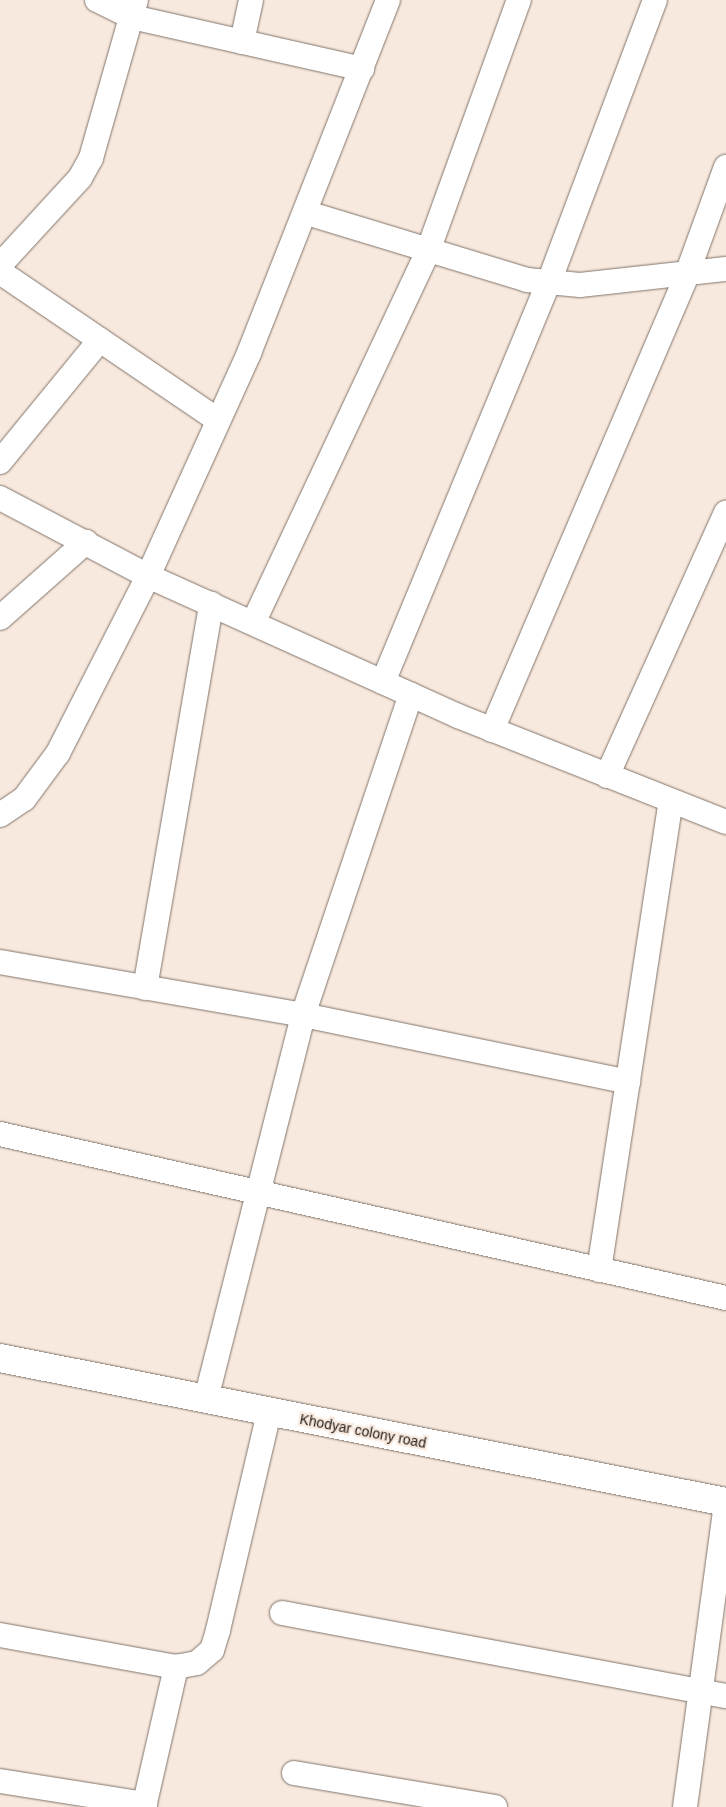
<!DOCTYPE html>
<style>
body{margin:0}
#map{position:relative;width:726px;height:1807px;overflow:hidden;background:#f8e9de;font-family:Helvetica,sans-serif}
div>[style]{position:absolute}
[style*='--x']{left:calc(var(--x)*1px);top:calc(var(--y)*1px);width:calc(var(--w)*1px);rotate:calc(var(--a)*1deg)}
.roads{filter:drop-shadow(0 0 1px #81746a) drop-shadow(0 0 1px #81746a)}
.minor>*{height:24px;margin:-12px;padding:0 12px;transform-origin:12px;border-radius:12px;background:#fff}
.tertiary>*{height:28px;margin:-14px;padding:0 14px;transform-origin:14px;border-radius:14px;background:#fff}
span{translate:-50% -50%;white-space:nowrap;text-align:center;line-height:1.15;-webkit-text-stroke:4.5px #f8e9de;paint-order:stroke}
.street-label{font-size:14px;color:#1e1914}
</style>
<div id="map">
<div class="roads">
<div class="minor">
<i style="--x:97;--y:0;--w:39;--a:26"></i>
<i style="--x:132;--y:17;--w:236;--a:12.7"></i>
<i style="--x:242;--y:42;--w:43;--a:-77.9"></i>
<i style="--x:307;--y:213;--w:230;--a:16.9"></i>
<i style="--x:527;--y:280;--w:53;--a:5.4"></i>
<i style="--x:580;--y:285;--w:147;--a:-6.3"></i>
<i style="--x:0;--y:265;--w:118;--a:-47.4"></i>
<i style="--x:80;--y:178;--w:23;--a:-61"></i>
<i style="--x:91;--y:158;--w:164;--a:-74.1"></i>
<i style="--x:0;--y:272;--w:263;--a:34.2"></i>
<i style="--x:0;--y:462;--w:158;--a:-50.7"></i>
<i style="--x:0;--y:498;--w:167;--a:27.8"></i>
<i style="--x:148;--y:576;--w:340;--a:24.3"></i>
<i style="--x:458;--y:716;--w:288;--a:21.6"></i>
<i style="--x:0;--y:618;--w:115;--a:-41.5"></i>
<i style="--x:254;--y:621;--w:409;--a:-64.8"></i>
<i style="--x:428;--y:251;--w:267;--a:-70.1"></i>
<i style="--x:383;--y:682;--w:433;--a:-67.5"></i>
<i style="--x:549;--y:282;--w:301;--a:-69.4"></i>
<i style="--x:492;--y:730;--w:496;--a:-66.8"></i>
<i style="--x:687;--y:274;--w:114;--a:-70"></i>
<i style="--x:607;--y:776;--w:289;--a:-65.7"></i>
<i style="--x:0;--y:815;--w:29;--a:-34"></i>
<i style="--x:24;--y:799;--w:57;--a:-53.5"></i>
<i style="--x:58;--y:753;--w:199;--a:-63"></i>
<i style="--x:148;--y:576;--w:245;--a:-65.6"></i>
<i style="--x:249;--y:353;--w:379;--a:-68.5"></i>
<i style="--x:0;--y:962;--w:308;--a:9.9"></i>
<i style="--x:303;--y:1015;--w:332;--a:11.6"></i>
<i style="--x:145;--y:988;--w:390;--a:-80.2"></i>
<i style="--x:0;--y:1134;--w:744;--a:12.73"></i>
<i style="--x:599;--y:1270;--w:474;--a:-81.3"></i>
<i style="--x:206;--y:1399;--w:396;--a:-75.8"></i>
<i style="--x:303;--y:1015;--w:338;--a:-71.4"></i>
<i style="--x:282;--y:1613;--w:452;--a:10.6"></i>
<i style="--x:0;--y:1635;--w:179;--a:10.3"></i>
<i style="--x:176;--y:1667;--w:21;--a:-11"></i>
<i style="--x:197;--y:1663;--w:20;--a:-41"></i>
<i style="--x:212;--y:1650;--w:21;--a:-73"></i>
<i style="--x:218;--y:1630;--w:224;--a:-76.8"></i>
<i style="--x:294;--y:1773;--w:204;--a:9.6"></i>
<i style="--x:0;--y:1781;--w:147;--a:9"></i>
<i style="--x:144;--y:1807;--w:144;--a:-77.1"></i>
<i style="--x:685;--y:1807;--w:306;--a:-82.3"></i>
</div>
<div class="tertiary">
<i style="--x:0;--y:1358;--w:740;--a:11.22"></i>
</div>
</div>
<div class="street-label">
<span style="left:363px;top:1431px;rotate:11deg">Khodyar colony road</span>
</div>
</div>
